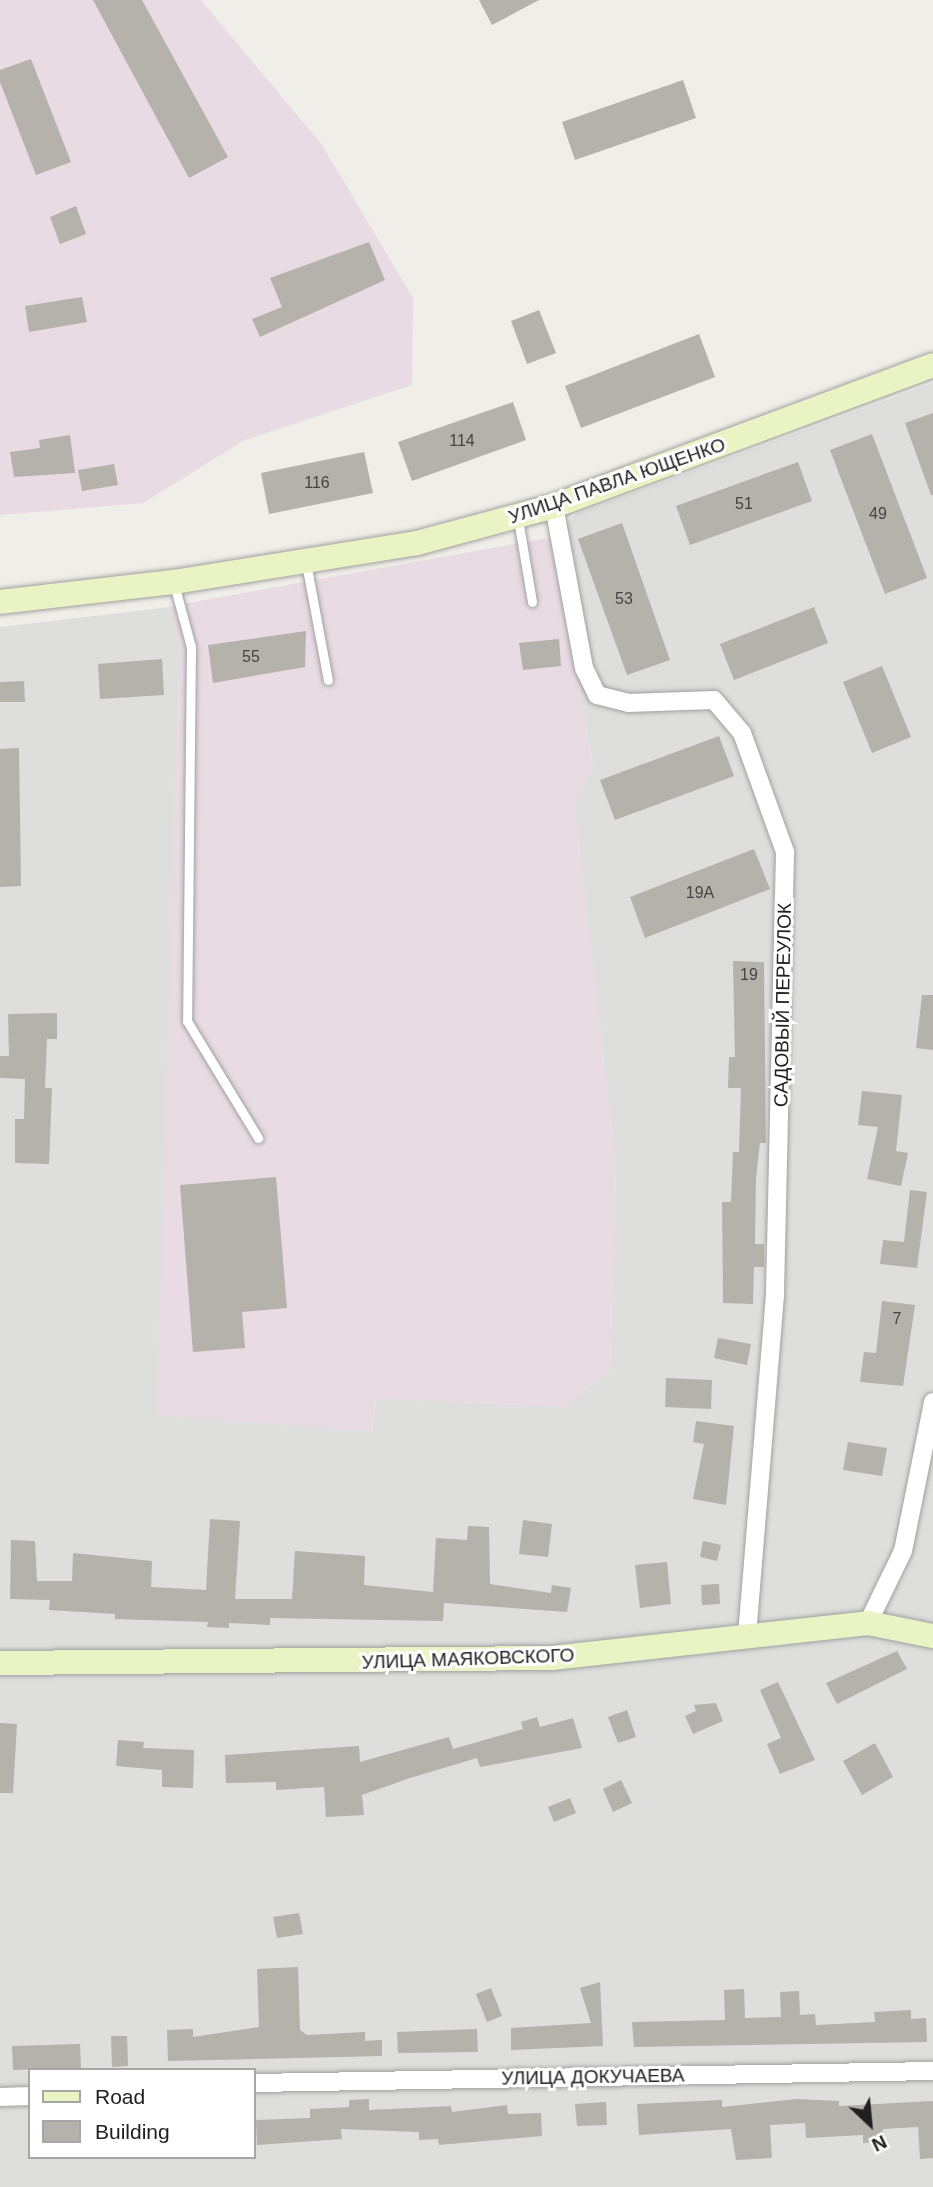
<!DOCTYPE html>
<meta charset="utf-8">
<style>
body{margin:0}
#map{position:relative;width:933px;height:2187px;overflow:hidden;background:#f0eee8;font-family:Helvetica,sans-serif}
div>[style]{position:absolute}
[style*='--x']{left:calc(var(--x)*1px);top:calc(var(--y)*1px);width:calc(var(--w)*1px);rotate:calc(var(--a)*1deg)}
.residential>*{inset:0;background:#dededd}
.industrial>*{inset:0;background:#e8dbe3}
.building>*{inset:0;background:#b5b1ab}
.roads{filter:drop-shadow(0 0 2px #a1a1a1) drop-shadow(0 0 2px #a1a1a1)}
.lane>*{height:9px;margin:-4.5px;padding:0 4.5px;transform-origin:4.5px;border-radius:4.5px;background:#fff}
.street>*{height:18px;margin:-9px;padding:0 9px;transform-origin:9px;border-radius:9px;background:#fff}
.secondary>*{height:24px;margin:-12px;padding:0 12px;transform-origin:12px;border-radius:12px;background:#e9f3c3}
span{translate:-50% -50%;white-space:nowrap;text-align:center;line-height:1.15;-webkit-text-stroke:6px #fff;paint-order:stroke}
.number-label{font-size:16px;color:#454443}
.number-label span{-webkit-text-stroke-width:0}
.street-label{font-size:19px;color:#202020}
.legend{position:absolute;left:28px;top:2068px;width:228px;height:91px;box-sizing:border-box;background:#fff;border:2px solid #a6a6a6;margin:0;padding:9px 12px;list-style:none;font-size:21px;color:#202020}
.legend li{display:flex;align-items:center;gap:14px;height:35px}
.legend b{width:35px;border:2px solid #a6a6a6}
.north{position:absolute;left:835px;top:2089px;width:70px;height:70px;-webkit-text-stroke:5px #fff;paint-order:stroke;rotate:154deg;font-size:19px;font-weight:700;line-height:28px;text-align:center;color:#202020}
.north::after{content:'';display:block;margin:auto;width:24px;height:32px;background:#202020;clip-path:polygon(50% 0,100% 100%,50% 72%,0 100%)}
</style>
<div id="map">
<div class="residential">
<i style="clip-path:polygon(evenodd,933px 383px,933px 2187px,0 2187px,0 627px,171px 607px,372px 1430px,376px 1398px,565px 1407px,610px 1368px,616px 1169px,574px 802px,593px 766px,553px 537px,576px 514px,933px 383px,30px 2070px,254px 2070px,254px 2157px,30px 2157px,30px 2070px)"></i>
</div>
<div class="industrial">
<i style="clip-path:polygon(0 0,201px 0,322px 145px,413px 298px,412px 385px,245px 440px,143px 503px,0 515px)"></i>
<i style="clip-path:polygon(553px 537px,593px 767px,574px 802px,616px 1169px,610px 1368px,565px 1407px,376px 1398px,371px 1431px,157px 1415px,179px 651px,171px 606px)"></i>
</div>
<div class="building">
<i style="clip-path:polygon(93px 0,142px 0,228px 157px,189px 178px)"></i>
<i style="clip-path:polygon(479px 0,539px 0,492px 25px)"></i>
<i style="clip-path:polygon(31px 59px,71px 162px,36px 175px,0 82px,0 70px)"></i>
<i style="clip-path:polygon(683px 80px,696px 118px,575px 160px,562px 122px)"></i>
<i style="clip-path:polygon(76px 206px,86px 234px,60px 244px,50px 217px)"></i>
<i style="clip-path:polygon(369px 242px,385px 280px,260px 337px,252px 319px,282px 307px,270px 278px)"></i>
<i style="clip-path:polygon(82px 297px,87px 322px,29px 332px,25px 306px)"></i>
<i style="clip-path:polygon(539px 310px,556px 353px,527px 364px,511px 321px)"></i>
<i style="clip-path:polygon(699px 334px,715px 377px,581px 428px,565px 386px)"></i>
<i style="clip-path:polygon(513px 402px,526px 440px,412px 481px,398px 442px)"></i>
<i style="clip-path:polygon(933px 413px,933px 495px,931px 495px,905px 423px)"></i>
<i style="clip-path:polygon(872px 434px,927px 578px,885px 594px,830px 450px)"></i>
<i style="clip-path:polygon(70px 435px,75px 473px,14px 477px,10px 452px,40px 448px,39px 440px)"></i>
<i style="clip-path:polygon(364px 452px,373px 493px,269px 514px,261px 473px)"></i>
<i style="clip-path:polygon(798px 462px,812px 501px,690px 545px,676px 506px)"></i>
<i style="clip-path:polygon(114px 464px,118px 485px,82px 491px,78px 470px)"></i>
<i style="clip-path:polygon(622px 523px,670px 660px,627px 675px,578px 539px)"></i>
<i style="clip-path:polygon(814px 607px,828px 643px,734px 680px,720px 644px)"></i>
<i style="clip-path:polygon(306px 631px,305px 667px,213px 683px,208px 645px)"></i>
<i style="clip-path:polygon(559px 639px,561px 666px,523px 670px,519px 643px)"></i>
<i style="clip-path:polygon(162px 659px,164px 695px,100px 699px,98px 664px)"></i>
<i style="clip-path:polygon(882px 666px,911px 737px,872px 753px,843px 682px)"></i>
<i style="clip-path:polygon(24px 681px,25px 702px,0 702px,0 682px)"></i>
<i style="clip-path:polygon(719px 736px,734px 776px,615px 820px,600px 780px)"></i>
<i style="clip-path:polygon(19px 748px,21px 886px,0 887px,0 749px)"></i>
<i style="clip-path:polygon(754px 849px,770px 889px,645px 938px,630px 897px)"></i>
<i style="clip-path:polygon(733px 961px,764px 962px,766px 1143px,760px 1143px,756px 1179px,755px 1244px,764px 1244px,764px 1267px,754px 1267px,753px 1304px,723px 1303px,722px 1202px,731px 1202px,733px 1152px,739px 1152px,741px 1088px,728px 1088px,729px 1057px,735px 1057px)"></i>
<i style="clip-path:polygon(922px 995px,933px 995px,933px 1050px,916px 1048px)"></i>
<i style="clip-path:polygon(57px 1013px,57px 1039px,47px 1039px,45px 1088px,52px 1088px,49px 1164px,15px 1163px,15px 1119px,24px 1119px,25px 1079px,0 1078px,0 1056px,9px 1056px,8px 1014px)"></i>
<i style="clip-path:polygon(862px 1091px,902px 1095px,896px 1151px,908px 1153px,901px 1186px,867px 1179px,878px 1127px,858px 1125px)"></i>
<i style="clip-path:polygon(276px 1177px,287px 1308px,242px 1312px,245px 1348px,193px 1352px,180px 1185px)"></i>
<i style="clip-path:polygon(910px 1190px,927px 1192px,917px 1268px,880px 1264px,883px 1240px,904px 1242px)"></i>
<i style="clip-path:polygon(882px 1301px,915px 1305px,903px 1386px,860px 1382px,864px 1352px,876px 1353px)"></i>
<i style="clip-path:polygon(718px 1338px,751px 1344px,747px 1365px,714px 1358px)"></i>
<i style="clip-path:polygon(666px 1378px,712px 1380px,711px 1409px,665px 1407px)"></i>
<i style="clip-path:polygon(696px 1421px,734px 1426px,726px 1505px,693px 1499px,704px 1444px,693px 1442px)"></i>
<i style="clip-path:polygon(848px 1442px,887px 1448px,882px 1476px,843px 1470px)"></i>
<i style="clip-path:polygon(210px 1519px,240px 1521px,235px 1599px,292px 1599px,295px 1551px,365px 1556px,364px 1585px,433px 1592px,436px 1538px,467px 1540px,468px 1526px,489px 1527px,490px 1584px,551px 1593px,552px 1585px,571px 1588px,567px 1612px,444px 1603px,443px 1621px,270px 1618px,270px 1625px,229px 1623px,229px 1628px,207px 1627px,208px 1622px,115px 1619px,115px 1614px,49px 1610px,50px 1600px,10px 1599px,11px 1540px,35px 1541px,37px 1581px,72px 1581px,73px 1553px,152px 1561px,151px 1587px,206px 1590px)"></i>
<i style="clip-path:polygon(523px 1520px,552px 1524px,548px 1557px,519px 1554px)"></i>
<i style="clip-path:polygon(703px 1541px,721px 1545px,717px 1561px,700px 1557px)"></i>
<i style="clip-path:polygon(667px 1562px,671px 1604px,640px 1608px,635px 1565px)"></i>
<i style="clip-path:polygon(719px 1584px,720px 1604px,702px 1605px,701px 1585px)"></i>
<i style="clip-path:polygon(897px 1651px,907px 1669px,837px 1704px,826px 1683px)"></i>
<i style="clip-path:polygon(778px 1682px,815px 1760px,780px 1774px,767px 1744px,781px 1738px,760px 1690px)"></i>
<i style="clip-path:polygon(716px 1703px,723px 1721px,693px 1734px,685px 1716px,696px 1711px,694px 1705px)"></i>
<i style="clip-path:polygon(627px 1710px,636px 1737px,618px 1743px,608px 1717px)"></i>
<i style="clip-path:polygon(537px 1717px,540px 1727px,573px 1718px,582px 1748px,480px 1767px,477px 1758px,410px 1778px,362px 1795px,364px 1815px,326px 1817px,324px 1787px,276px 1790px,276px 1782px,226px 1783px,225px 1755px,359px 1746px,360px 1762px,449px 1737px,453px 1749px,523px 1729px,521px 1722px)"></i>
<i style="clip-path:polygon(0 1723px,17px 1724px,13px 1793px,0 1793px)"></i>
<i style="clip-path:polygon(118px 1740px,144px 1742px,143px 1748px,194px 1750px,193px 1788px,162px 1787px,162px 1770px,116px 1766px)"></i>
<i style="clip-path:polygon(875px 1743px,893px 1777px,862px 1795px,843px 1761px)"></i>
<i style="clip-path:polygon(621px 1780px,632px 1803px,613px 1812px,603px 1789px)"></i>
<i style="clip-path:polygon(570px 1798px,576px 1813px,554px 1822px,548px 1807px)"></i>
<i style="clip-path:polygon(299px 1913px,303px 1934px,277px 1938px,273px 1917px)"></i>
<i style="clip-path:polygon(298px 1967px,300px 2030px,307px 2035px,365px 2032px,365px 2041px,382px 2040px,382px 2056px,168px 2061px,167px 2030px,193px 2029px,193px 2037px,259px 2027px,257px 1969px)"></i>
<i style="clip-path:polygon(600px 1982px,603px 2046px,511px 2050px,511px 2028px,591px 2023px,580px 1988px)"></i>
<i style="clip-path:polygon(491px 1988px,502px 2016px,487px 2022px,476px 1994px)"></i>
<i style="clip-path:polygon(744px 1989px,745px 2018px,781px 2017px,780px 1992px,799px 1991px,800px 2015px,815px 2014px,816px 2025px,875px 2022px,874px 2012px,911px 2010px,911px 2019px,926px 2018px,927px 2042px,634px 2047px,632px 2022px,725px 2020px,724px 1990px)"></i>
<i style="clip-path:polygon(477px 2029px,478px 2052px,398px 2053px,397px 2032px)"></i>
<i style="clip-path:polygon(111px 2036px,127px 2036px,128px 2066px,112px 2067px)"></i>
<i style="clip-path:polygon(80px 2044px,81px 2068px,13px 2070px,12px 2046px)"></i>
<i style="clip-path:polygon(369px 2099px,369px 2110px,451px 2106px,452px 2112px,507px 2105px,508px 2114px,541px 2113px,542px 2136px,439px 2145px,438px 2139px,419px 2140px,419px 2132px,341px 2129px,342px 2139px,257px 2145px,256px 2120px,310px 2118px,310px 2109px,349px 2107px,349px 2100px)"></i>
<i style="clip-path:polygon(796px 2099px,839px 2101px,839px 2106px,933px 2101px,933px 2158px,920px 2159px,918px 2127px,883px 2129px,884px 2141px,863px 2143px,863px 2135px,806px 2138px,805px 2123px,770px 2125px,772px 2158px,736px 2160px,731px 2129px,639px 2135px,637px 2104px,722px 2100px,722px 2107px)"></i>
<i style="clip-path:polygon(606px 2102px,607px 2125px,577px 2126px,575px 2104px)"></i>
</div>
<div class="roads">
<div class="lane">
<i style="--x:518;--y:519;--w:84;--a:80.4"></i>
<i style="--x:306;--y:563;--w:119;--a:79.4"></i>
<i style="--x:174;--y:584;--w:65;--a:74.9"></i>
<i style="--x:191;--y:647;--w:374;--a:90.6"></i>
<i style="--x:187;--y:1021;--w:137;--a:58.7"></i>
</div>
<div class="street">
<i style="--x:554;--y:506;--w:165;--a:79.5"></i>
<i style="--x:584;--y:668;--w:30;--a:64"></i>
<i style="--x:597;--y:695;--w:32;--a:14"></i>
<i style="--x:628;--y:703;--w:86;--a:-2"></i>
<i style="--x:714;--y:700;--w:43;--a:49.7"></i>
<i style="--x:742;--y:733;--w:127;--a:70.1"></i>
<i style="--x:785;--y:852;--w:443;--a:91.3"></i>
<i style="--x:775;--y:1295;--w:345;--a:94.7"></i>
<i style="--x:868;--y:1623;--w:80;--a:-64.1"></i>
<i style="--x:903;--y:1551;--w:152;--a:-78.6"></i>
<i style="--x:254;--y:2083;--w:679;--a:-1.01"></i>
<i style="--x:0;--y:2097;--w:30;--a:-2"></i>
</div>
<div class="secondary">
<i style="--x:0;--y:602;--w:175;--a:-6.6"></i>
<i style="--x:174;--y:582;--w:246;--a:-9.1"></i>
<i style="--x:417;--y:543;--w:142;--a:-15.1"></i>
<i style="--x:554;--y:506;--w:404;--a:-20.4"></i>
<i style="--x:0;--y:1663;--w:552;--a:-0.52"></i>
<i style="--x:552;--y:1658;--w:318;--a:-6.3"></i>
<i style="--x:868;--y:1623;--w:66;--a:11.3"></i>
</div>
</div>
<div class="number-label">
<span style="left:462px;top:441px">114</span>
<span style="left:317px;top:483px">116</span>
<span style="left:744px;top:504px">51</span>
<span style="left:878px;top:514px">49</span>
<span style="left:624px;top:599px">53</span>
<span style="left:251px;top:657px">55</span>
<span style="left:700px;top:893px">19А</span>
<span style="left:749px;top:975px">19</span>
<span style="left:897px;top:1319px">7</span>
</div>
<div class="street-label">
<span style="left:617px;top:481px;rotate:-19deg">УЛИЦА ПАВЛА ЮЩЕНКО</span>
<span style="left:783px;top:1005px;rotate:-89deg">САДОВЫЙ ПЕРЕУЛОК</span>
<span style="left:468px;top:1659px;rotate:-2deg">УЛИЦА МАЯКОВСКОГО</span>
<span style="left:593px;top:2077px;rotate:-1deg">УЛИЦА ДОКУЧАЕВА</span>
</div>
<ul class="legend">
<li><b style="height:9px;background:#e9f3c3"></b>Road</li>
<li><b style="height:19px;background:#b5b1ab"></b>Building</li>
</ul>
<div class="north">N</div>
</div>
